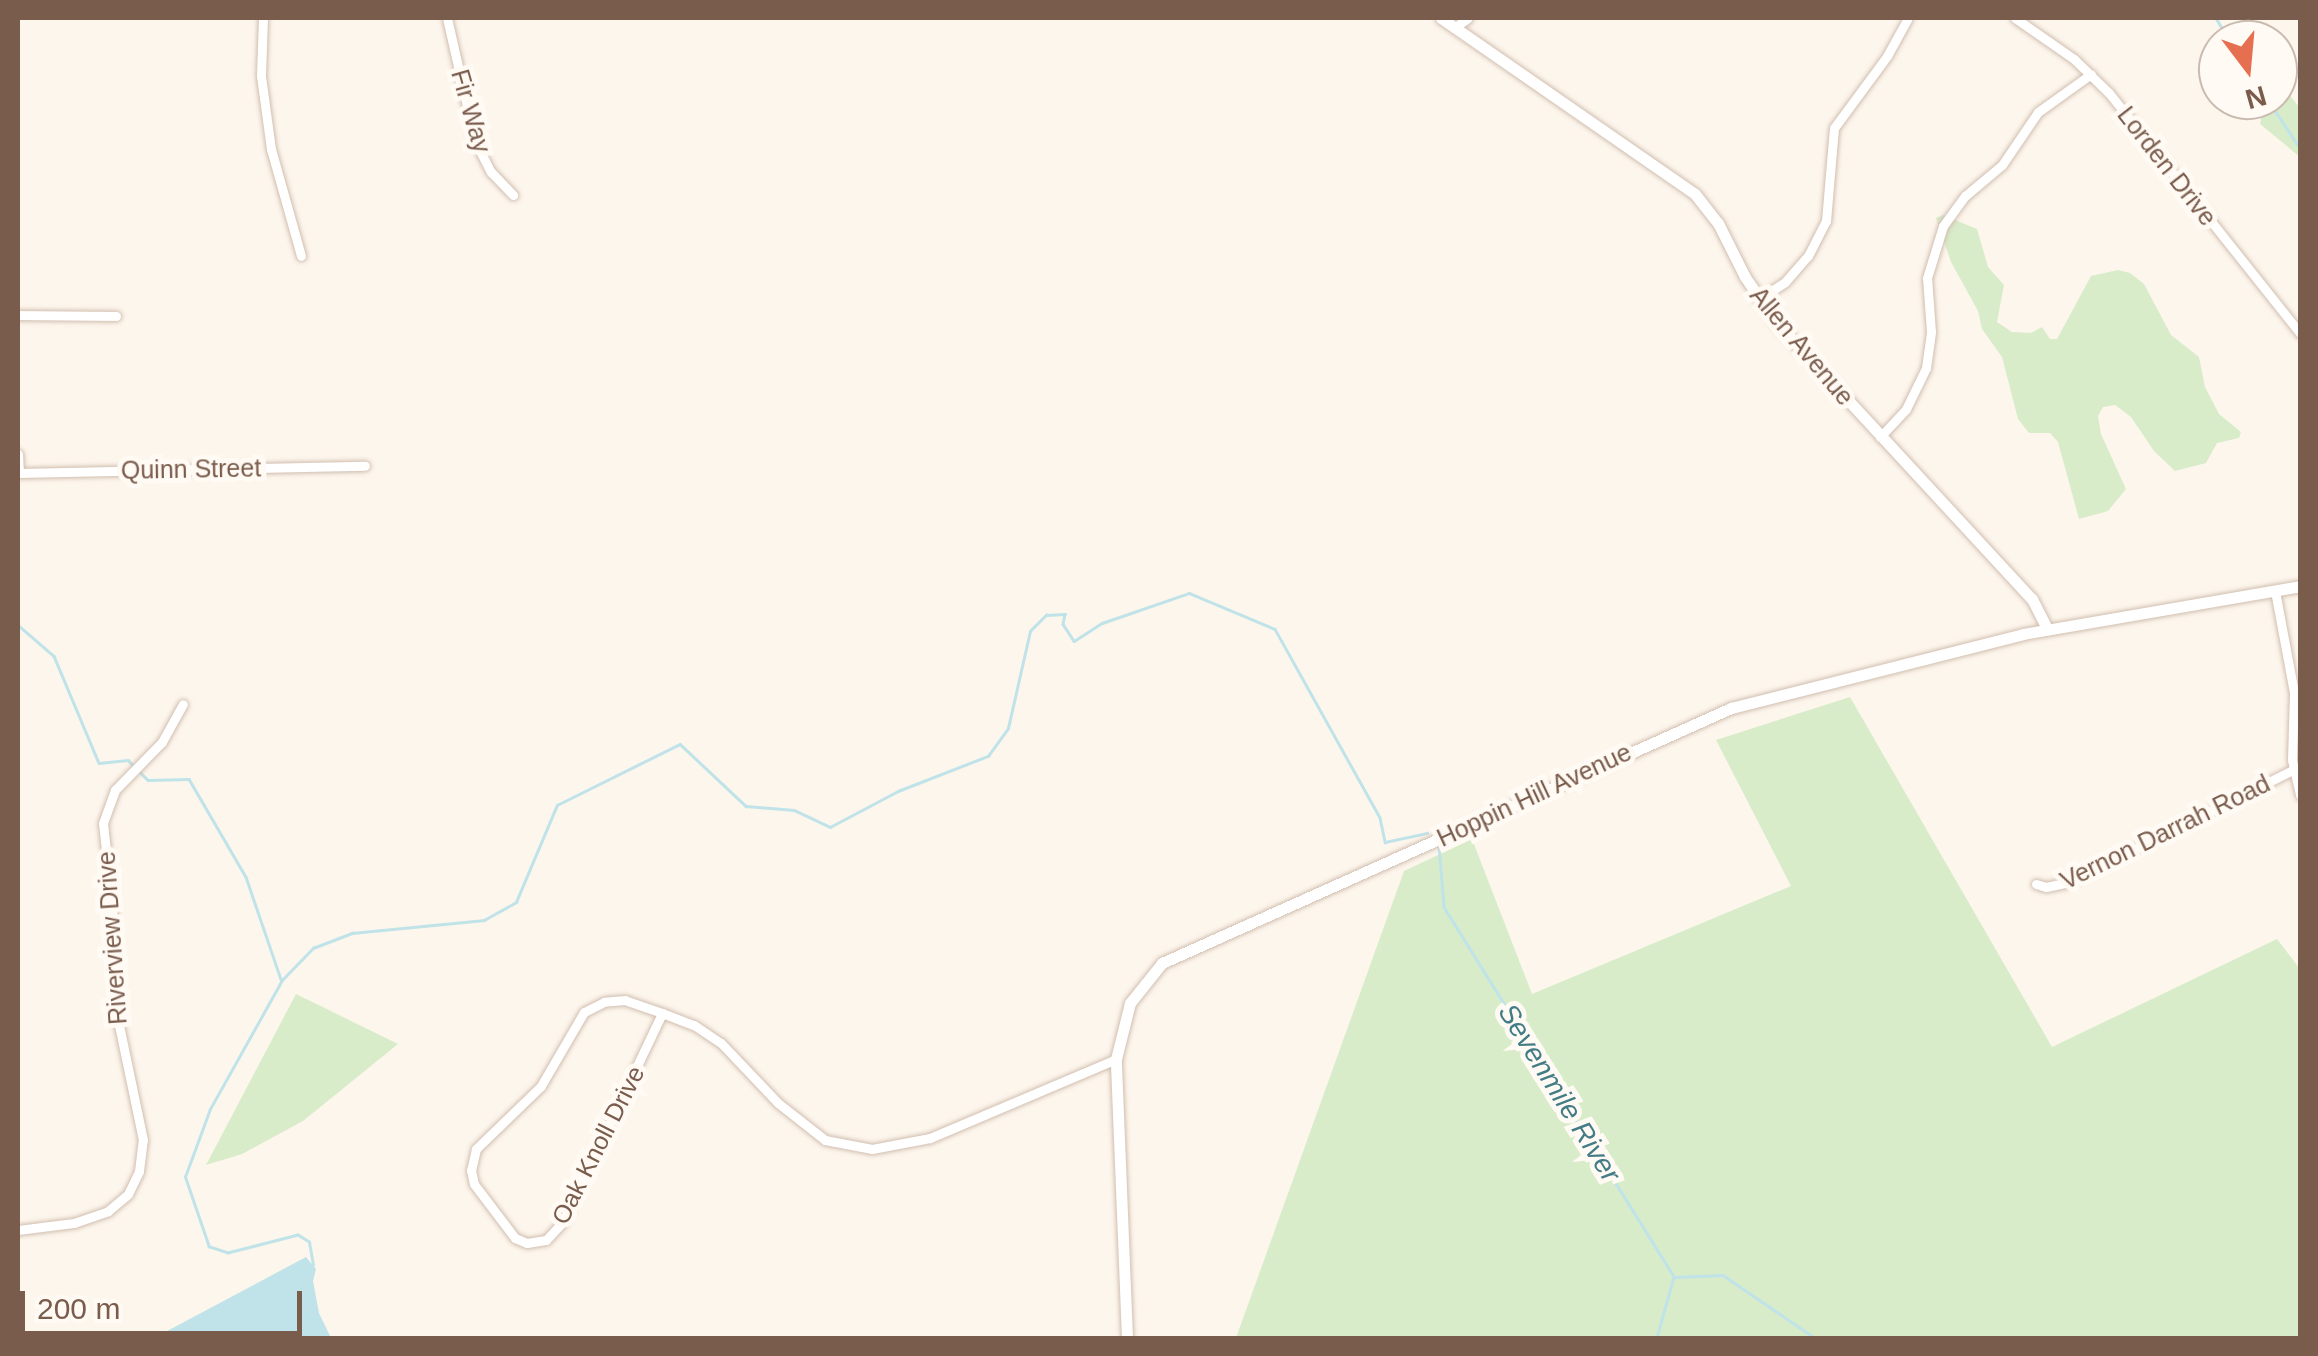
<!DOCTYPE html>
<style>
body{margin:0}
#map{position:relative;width:2318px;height:1356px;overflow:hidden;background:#fdf6ec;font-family:Helvetica,sans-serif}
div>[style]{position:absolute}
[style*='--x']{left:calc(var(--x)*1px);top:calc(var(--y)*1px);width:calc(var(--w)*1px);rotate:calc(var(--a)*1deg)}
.green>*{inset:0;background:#d8ecc9}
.water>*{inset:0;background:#bfe3e8}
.stream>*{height:2.5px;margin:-1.25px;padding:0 1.25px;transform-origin:1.25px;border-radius:1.25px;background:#bfe3e8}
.roads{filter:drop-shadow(0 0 2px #d1beb0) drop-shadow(0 0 2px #d1beb0)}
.minor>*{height:9px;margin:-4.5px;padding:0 4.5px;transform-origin:4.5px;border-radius:4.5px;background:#fff}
.tertiary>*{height:11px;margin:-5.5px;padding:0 5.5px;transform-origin:5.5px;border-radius:5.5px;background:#fff}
span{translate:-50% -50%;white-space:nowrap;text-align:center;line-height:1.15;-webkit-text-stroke:10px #fffaf3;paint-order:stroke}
.street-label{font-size:25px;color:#7a5c4d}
.water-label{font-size:28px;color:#437c86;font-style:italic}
.frame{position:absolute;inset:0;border:20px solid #7a5c4d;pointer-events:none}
.north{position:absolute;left:2198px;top:20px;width:100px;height:100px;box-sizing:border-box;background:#fffaf3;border:2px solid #cabbb1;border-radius:50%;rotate:164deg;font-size:28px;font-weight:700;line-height:40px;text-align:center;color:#7a5c4d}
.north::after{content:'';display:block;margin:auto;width:35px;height:45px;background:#e76f51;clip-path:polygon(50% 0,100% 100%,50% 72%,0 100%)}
.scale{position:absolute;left:20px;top:1291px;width:282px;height:45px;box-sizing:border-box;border:5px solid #7a5c4d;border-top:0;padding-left:12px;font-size:30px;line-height:35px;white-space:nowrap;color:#7a5c4d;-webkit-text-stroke:8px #fffaf3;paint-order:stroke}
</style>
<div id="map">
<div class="green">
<i style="clip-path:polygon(2278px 81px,2300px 108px,2300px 157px,2260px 124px,2263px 109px,2257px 100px,2278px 100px)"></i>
<i style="clip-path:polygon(1943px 215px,1977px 229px,1988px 267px,2004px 285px,1997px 322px,2012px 332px,2031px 333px,2042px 327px,2050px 339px,2057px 339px,2091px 276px,2118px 270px,2130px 273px,2144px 284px,2171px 335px,2199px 357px,2205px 387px,2219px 414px,2241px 432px,2239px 438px,2217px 443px,2206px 463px,2175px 471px,2154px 451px,2131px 417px,2115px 405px,2103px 407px,2098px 416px,2101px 434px,2126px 489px,2108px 511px,2079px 519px,2058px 442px,2050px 433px,2029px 433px,2018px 419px,2002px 357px,1982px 329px,1978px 311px,1951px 262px,1936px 218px)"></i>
<i style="clip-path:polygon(1850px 697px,2052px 1047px,2277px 939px,2300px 969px,2300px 1338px,1236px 1338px,1404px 871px,1472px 839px,1532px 994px,1791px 886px,1716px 740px)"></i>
<i style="clip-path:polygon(296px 994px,398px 1044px,303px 1121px,242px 1154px,206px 1165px)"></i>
</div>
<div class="water">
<i style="clip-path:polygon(306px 1257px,316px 1269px,313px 1281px,319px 1313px,331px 1338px,154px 1338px)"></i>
</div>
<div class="stream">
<i style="--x:2216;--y:18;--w:26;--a:59"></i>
<i style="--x:2268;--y:100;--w:58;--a:56.3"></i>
<i style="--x:18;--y:625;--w:48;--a:40.7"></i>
<i style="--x:54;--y:656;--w:116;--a:67.2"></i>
<i style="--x:99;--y:763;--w:29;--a:-6"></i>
<i style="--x:128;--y:760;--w:28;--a:45"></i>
<i style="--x:148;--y:780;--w:41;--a:-1.4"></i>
<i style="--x:189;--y:779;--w:113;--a:59.8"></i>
<i style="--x:246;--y:877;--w:108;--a:71.1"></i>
<i style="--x:1439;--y:845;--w:62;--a:85.4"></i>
<i style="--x:1444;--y:907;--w:436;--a:58.1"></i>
<i style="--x:1674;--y:1277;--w:63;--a:105.6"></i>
<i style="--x:313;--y:1265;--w:23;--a:-100"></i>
<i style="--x:309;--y:1242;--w:13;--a:-148"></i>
<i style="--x:298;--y:1235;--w:72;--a:165.6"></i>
<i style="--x:228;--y:1253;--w:20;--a:-162"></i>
<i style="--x:209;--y:1247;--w:74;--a:-108.9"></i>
<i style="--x:185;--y:1177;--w:72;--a:-69.8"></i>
<i style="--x:210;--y:1109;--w:148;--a:-60.8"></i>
<i style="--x:282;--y:980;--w:45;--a:-45.9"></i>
<i style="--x:313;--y:948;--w:42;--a:-21"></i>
<i style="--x:352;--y:933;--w:133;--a:-5.6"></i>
<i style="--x:484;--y:920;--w:37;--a:-29"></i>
<i style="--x:516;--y:902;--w:105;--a:-67.1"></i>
<i style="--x:557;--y:805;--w:137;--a:-26.4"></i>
<i style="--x:680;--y:744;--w:91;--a:43.2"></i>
<i style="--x:746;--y:806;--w:48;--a:4.8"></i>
<i style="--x:794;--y:810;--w:40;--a:25"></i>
<i style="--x:830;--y:827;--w:77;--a:-27.9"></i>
<i style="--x:898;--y:791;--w:97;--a:-21.3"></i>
<i style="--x:988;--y:756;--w:34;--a:-54"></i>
<i style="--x:1008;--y:728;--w:99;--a:-77.2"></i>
<i style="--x:1030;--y:631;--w:23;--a:-45"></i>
<i style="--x:1046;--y:615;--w:19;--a:-3"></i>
<i style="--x:1065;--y:614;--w:10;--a:101"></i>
<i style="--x:1063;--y:624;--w:20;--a:57"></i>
<i style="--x:1074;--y:641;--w:33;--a:-33"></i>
<i style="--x:1102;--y:623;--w:92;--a:-19"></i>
<i style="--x:1189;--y:593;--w:93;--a:22.7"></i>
<i style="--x:1275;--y:629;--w:216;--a:60.9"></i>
<i style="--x:1380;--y:818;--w:25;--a:78"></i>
<i style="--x:1385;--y:842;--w:43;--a:-12.1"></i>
<i style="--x:1676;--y:1277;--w:47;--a:-2.4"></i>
<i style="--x:1723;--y:1275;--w:112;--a:34.4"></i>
</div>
<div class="roads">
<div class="minor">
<i style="--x:263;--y:18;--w:58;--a:92"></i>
<i style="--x:261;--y:76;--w:74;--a:82.2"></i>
<i style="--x:271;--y:149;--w:111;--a:74.3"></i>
<i style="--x:447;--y:18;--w:126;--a:77.2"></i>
<i style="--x:475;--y:141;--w:35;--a:63"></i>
<i style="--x:491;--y:172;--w:32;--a:46"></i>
<i style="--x:2015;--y:18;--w:72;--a:34.8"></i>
<i style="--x:2074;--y:59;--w:49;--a:44.2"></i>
<i style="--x:2109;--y:93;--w:307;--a:51.5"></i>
<i style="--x:1454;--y:28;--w:17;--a:-36"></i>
<i style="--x:1759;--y:299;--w:31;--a:-33"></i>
<i style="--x:1785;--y:282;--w:35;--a:-49"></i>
<i style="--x:1808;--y:256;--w:39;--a:-63"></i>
<i style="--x:1826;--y:221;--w:93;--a:-85.1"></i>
<i style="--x:1834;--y:128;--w:89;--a:-53.6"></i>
<i style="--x:1887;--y:56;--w:43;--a:-61.1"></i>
<i style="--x:18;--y:315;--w:98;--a:0.6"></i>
<i style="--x:1880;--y:437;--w:38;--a:-47"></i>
<i style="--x:1906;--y:409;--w:46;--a:-64"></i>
<i style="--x:1926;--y:368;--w:36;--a:-82"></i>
<i style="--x:1931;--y:332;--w:54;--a:-94.2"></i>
<i style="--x:1927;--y:278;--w:54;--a:-72.9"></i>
<i style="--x:1943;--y:226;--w:37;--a:-54"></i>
<i style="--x:1965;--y:196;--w:48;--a:-40"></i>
<i style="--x:2002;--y:165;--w:64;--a:-55.8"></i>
<i style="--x:2038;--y:112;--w:65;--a:-35.6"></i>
<i style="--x:18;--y:454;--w:19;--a:87"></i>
<i style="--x:18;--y:473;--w:347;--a:-1.2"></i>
<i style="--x:2275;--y:591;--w:104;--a:79.4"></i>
<i style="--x:2294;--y:693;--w:67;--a:91.7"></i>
<i style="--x:2292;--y:760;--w:36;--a:77"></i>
<i style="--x:2036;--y:884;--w:10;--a:17"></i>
<i style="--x:2046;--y:887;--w:24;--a:-12"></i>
<i style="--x:2069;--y:882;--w:250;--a:-26.6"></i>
<i style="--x:662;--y:1013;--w:39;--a:-161"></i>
<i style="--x:625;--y:1000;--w:21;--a:175"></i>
<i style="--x:604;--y:1002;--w:22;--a:153"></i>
<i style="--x:584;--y:1012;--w:86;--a:120.2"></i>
<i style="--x:541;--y:1086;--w:91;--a:135.9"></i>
<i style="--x:476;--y:1149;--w:22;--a:103"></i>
<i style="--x:471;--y:1170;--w:14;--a:78"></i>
<i style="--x:474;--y:1184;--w:68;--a:52.8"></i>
<i style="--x:515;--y:1238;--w:13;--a:23"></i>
<i style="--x:527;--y:1243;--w:19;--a:-9"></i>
<i style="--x:546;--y:1240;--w:23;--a:-47"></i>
<i style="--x:562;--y:1223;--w:233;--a:-64.5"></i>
<i style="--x:662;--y:1013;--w:34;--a:21"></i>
<i style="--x:694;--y:1025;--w:32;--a:34"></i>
<i style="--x:721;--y:1043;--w:83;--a:46.5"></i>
<i style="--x:778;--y:1103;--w:60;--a:38.2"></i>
<i style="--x:825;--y:1140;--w:48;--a:10.8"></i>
<i style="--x:872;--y:1149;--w:59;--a:-10.7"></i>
<i style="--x:930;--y:1138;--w:202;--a:-23"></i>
<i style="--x:18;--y:1230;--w:56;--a:-7.1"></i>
<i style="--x:74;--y:1223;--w:36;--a:-19"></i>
<i style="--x:108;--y:1211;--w:26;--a:-40"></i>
<i style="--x:128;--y:1194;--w:25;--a:-64"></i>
<i style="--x:139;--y:1171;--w:31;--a:-83"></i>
<i style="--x:143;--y:1140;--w:137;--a:-101.8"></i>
<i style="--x:115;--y:1006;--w:99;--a:-91.7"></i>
<i style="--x:112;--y:907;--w:84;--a:-96.1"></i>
<i style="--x:103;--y:823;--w:35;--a:-70"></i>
<i style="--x:115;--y:790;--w:67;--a:-45.6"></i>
<i style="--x:162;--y:742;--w:43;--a:-61.1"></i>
</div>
<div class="tertiary">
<i style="--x:1441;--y:18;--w:309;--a:34.7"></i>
<i style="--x:1695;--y:194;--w:37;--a:52"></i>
<i style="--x:1718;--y:223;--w:60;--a:63.4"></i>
<i style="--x:1745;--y:277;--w:55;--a:55.4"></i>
<i style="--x:1776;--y:322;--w:377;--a:47.3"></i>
<i style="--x:2032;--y:599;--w:34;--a:63"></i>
<i style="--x:1127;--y:1338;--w:279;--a:-92.3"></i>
<i style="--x:1116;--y:1059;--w:58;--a:-76"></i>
<i style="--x:1130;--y:1003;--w:51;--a:-51.3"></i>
<i style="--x:1162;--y:963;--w:624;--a:-24.14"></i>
<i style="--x:1731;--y:708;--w:301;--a:-14.2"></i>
<i style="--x:2023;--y:634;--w:281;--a:-9.8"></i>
</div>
</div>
<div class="street-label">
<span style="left:471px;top:111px;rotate:74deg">Fir Way</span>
<span style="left:2167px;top:166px;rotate:52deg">Lorden Drive</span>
<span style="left:1802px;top:346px;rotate:50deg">Allen Avenue</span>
<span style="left:191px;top:469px;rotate:-1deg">Quinn Street</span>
<span style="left:1534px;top:795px;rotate:-25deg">Hoppin Hill Avenue</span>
<span style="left:2165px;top:832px;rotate:-26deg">Vernon Darrah Road</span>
<span style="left:112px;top:938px;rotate:-94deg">Riverview Drive</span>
<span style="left:598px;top:1145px;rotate:-63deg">Oak Knoll Drive</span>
</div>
<div class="water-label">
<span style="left:1559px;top:1093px;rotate:58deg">Sevenmile River</span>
</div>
<div class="frame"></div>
<div class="north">N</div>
<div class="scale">200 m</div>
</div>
